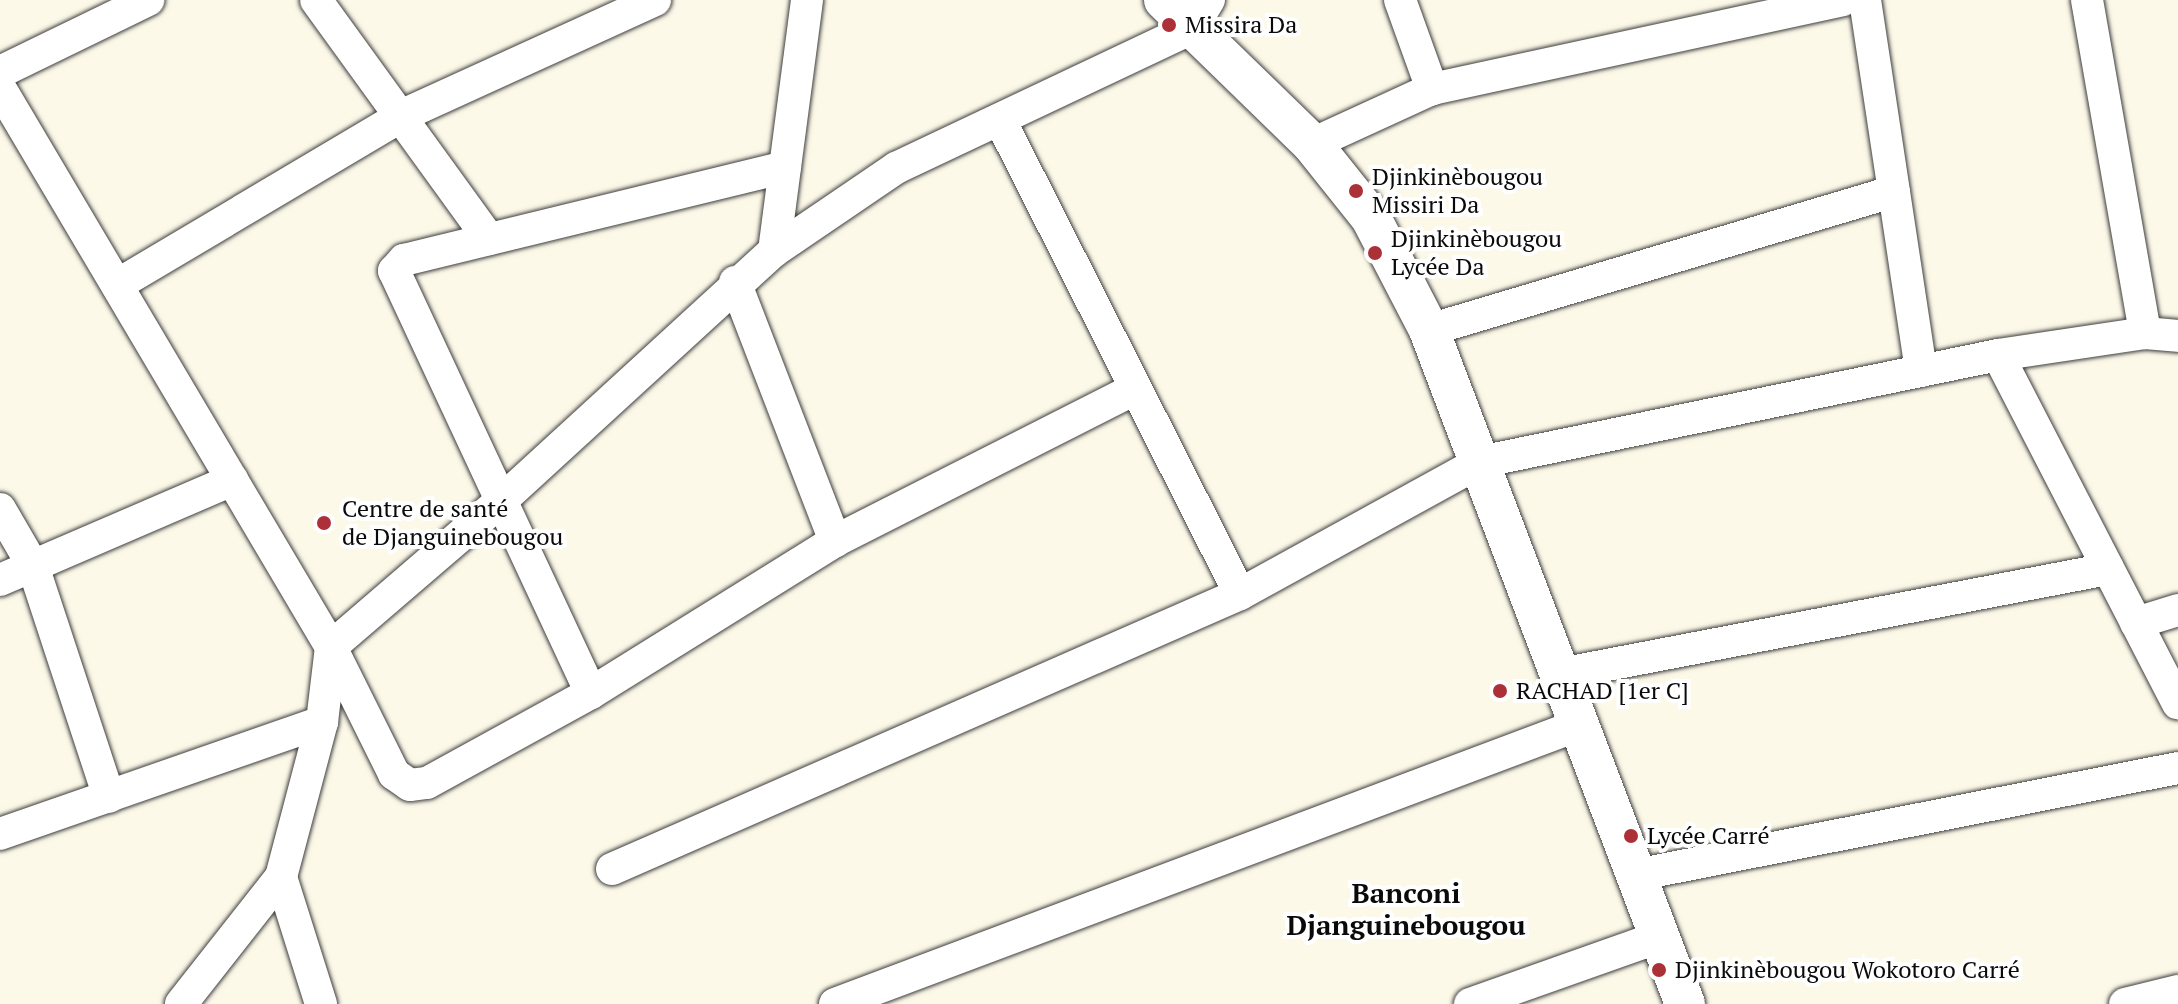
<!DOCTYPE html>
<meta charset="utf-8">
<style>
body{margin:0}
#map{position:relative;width:2178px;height:1004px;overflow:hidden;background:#fdf9e9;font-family:"PT Serif",serif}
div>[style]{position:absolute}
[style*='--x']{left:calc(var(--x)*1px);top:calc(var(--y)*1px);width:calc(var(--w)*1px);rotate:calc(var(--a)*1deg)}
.roads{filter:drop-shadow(0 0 2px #3d3d3d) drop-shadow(0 0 2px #3d3d3d)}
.minor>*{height:32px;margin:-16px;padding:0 16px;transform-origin:16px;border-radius:16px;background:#fff}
.tertiary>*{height:40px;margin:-20px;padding:0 20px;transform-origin:20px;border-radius:20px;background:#fff}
.dots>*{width:22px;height:22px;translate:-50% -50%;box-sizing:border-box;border:4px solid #fff;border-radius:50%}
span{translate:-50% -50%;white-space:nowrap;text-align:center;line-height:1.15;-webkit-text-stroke:8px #fff;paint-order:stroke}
.poi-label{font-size:24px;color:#0a0a0a}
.left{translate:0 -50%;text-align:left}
.quarter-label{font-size:28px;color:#0a0a0a;font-weight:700}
</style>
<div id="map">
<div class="roads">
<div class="minor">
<i style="--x:316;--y:0;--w:295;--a:54.1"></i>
<i style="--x:1400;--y:0;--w:95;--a:70.2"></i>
<i style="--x:1865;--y:0;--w:375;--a:81.4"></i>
<i style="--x:2087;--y:0;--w:338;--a:80.1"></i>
<i style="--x:0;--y:72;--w:165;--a:-25.9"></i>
<i style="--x:0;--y:88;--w:650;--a:59.37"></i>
<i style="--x:331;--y:647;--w:142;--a:63.6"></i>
<i style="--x:394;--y:774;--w:19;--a:35"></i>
<i style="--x:410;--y:785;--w:17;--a:-7"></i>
<i style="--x:427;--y:783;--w:187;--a:-28.8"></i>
<i style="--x:591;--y:693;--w:287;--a:-31.9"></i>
<i style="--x:835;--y:541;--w:335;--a:-26.9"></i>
<i style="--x:1000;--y:120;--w:531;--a:63.15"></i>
<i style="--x:1312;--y:144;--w:132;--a:-24.6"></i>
<i style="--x:1432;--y:89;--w:420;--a:-12.2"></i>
<i style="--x:774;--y:251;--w:253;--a:-82.5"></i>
<i style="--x:735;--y:282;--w:278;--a:68.9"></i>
<i style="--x:117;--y:285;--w:333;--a:-30.7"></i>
<i style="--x:403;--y:115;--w:277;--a:-24.5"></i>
<i style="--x:1429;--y:330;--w:485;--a:-16.6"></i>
<i style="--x:1998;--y:355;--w:392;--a:62.7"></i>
<i style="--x:0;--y:509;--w:66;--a:59.9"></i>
<i style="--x:33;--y:566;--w:243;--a:71.8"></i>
<i style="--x:0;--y:580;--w:253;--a:-23.3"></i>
<i style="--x:2136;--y:623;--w:44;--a:-17.2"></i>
<i style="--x:1560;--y:674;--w:558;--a:-10.85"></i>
<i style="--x:591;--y:693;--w:466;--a:-115"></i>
<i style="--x:394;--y:271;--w:15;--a:-48"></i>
<i style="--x:404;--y:260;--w:392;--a:-13.7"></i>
<i style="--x:0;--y:834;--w:341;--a:-19.2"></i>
<i style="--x:612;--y:869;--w:686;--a:-23.65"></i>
<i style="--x:1240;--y:594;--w:274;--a:-28.8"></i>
<i style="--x:1480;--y:462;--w:529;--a:-11.67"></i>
<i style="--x:1998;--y:355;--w:149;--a:-8.5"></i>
<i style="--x:2145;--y:333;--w:33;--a:5"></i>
<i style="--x:1636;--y:875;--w:552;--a:-11.17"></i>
<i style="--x:281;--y:877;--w:133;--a:72.5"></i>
<i style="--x:181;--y:1004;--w:162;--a:-51.8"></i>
<i style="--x:281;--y:877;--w:160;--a:-75.2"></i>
<i style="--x:322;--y:722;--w:76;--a:-83.2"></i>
<i style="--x:331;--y:647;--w:224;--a:-40.7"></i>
<i style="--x:501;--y:501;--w:370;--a:-42.5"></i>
<i style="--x:774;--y:251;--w:148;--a:-34.2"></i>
<i style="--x:896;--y:168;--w:327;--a:-25.3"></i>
<i style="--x:1192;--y:28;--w:33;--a:-59"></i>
<i style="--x:835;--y:1004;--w:795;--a:-20.56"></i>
<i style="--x:1470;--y:1004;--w:201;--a:-19.5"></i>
<i style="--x:2125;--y:1004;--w:55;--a:-13.8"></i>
</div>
<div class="tertiary">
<i style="--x:1164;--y:0;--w:206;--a:44.2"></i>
<i style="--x:1312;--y:144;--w:95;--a:51.4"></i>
<i style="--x:1371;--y:218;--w:126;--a:62.6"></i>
<i style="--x:1429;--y:330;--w:721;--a:69.2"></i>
</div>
</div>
<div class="dots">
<i style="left:1169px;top:25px;background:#ac3037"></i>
<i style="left:1356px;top:191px;background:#ac3037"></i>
<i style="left:1375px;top:253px;background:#ac3037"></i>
<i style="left:324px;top:523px;background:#ac3037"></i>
<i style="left:1500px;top:691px;background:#ac3037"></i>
<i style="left:1631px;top:836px;background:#ac3037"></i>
<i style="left:1659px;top:970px;background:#ac3037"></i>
</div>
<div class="poi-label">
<span class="left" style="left:1185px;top:25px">Missira Da</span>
<span class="left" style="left:1372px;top:191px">Djinkinèbougou<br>Missiri Da</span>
<span class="left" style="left:1391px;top:253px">Djinkinèbougou<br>Lycée Da</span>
<span class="left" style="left:342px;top:523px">Centre de santé<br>de Djanguinebougou</span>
<span class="left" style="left:1516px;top:691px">RACHAD [1er C]</span>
<span class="left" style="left:1647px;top:836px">Lycée Carré</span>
<span class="left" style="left:1675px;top:970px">Djinkinèbougou Wokotoro Carré</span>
</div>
<div class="quarter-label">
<span style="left:1406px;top:909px">Banconi<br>Djanguinebougou</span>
</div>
</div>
